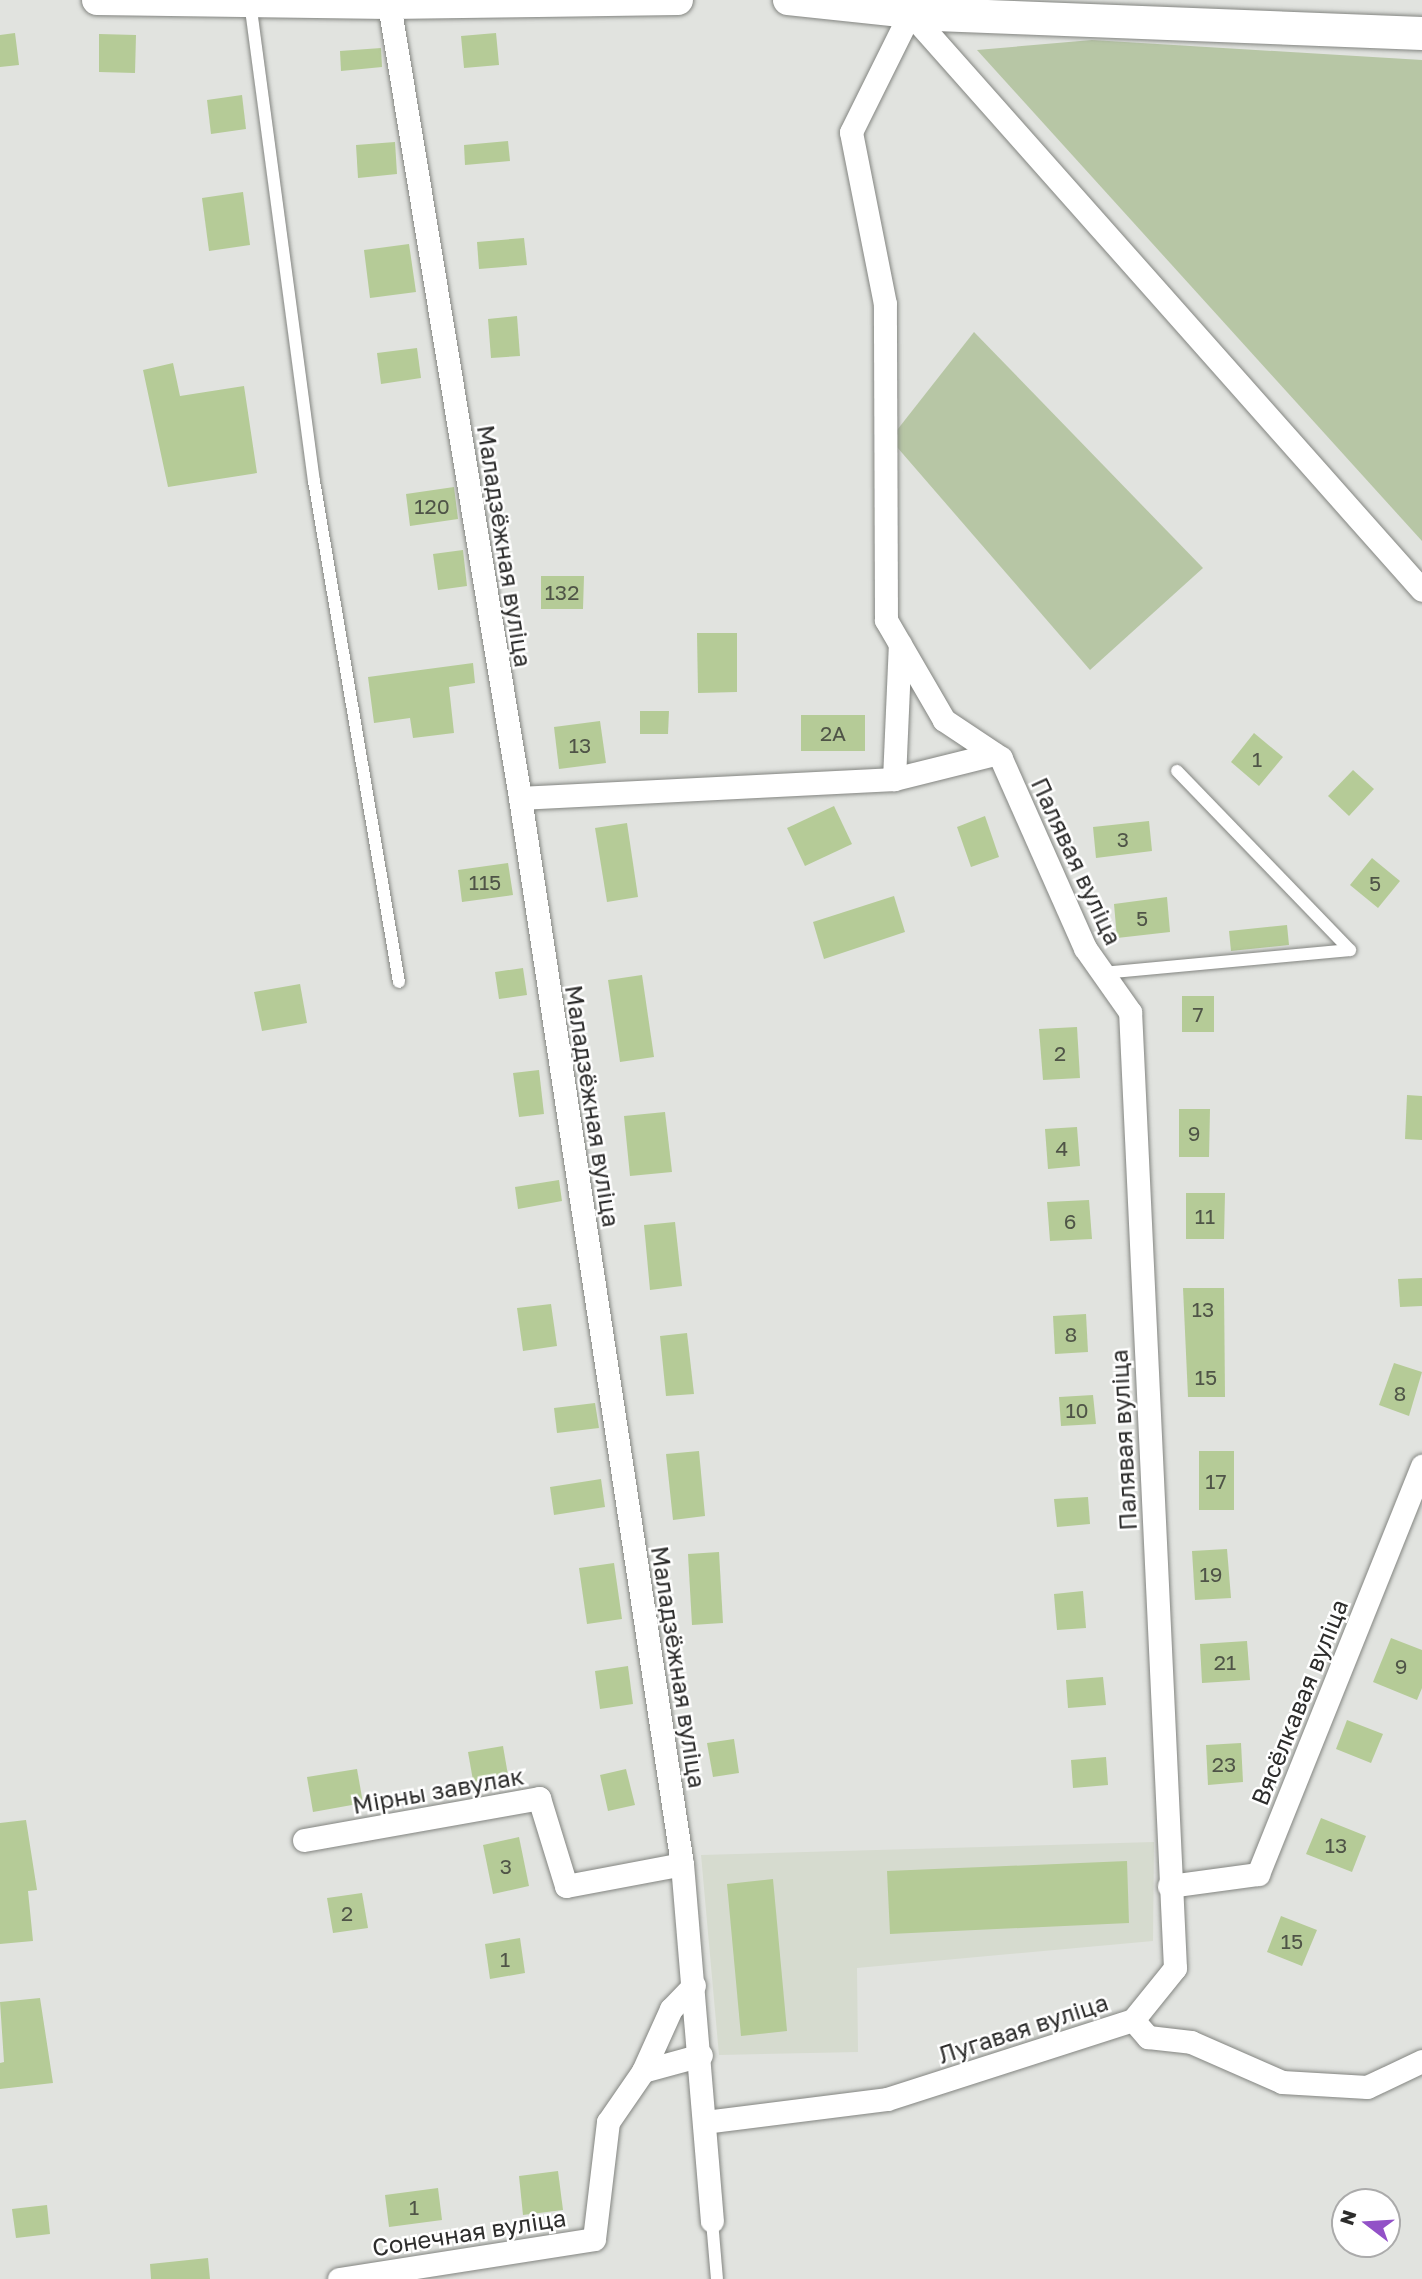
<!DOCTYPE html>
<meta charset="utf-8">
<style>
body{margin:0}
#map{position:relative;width:1422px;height:2279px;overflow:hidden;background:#e1e3df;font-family:"Golos Text",sans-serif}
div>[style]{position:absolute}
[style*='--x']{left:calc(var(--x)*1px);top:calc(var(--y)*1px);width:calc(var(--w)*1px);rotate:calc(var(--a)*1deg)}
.built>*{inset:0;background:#d6dbcf}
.green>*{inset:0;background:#b7c6a5}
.building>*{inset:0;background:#b5cb97}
.roads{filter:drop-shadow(0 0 2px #838581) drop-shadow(0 0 2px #838581)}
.service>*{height:12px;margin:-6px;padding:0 6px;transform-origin:6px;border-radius:6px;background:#fff}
.minor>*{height:23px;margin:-11.5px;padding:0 11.5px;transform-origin:11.5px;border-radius:11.5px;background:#fff}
.tertiary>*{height:30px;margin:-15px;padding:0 15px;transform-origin:15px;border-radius:15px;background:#fff}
.secondary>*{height:33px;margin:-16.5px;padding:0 16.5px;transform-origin:16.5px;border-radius:16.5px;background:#fff}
span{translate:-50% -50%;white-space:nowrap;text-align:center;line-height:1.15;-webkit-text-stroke:5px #fff;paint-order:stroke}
.number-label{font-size:21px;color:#4f5447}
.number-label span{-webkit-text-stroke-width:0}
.street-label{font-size:24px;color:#2d2d2c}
.north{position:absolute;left:1331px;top:2188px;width:70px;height:70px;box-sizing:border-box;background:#fff;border:2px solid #ababab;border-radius:50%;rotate:287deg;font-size:19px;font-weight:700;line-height:28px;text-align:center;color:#2d2d2c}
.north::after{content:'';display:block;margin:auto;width:24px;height:32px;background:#9251c7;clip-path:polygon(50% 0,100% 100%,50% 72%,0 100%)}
</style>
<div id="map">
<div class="built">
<i style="clip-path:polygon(1154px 1842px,1153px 1941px,857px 1968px,858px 2052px,719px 2055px,701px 1855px)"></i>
</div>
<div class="green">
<i style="clip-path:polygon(1092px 40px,1422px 60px,1422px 541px,977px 50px)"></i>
<i style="clip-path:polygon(974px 332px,1203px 568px,1090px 670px,890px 439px)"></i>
</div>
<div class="building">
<i style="clip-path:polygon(15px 33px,19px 65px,0 67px,0 35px)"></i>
<i style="clip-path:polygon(496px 33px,499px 65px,464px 68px,461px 36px)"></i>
<i style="clip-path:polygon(99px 34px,136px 35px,135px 73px,99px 72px)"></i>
<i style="clip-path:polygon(381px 48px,382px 67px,341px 71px,340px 51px)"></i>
<i style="clip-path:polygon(242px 95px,246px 129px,211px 134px,207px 100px)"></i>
<i style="clip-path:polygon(508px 141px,510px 161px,465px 165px,464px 145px)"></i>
<i style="clip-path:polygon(395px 142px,397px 174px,358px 178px,356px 145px)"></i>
<i style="clip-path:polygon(243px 192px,250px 245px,209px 251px,202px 198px)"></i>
<i style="clip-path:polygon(524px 238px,527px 265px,479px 269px,477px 242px)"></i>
<i style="clip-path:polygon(409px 244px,416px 292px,370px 298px,364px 250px)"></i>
<i style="clip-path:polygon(517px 316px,520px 356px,491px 358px,488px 319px)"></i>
<i style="clip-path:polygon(417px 348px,421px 378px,381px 384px,377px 353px)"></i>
<i style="clip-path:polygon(173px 363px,180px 396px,244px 386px,257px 473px,168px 487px,143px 370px)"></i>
<i style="clip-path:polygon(454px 487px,458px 519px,410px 526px,406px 494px)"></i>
<i style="clip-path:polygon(463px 550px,467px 586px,438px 590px,433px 554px)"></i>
<i style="clip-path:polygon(541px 576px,584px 576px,583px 609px,541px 609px)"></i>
<i style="clip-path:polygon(697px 633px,737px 633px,737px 692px,698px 693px)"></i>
<i style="clip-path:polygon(473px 663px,475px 683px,449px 687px,454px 733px,413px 738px,410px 718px,374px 723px,368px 677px)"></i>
<i style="clip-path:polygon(640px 711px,669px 711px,668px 734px,640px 734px)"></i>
<i style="clip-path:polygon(801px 715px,865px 715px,865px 751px,801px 751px)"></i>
<i style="clip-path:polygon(600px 721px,606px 763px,559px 769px,554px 727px)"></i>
<i style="clip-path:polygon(1254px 733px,1283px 757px,1259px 786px,1231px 762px)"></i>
<i style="clip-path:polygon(1353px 770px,1374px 789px,1349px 816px,1328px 796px)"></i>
<i style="clip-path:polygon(834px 806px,852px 844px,805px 866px,787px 828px)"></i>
<i style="clip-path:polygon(985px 816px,999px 857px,971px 867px,957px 827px)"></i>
<i style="clip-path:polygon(1149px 821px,1152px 851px,1096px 858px,1093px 827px)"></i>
<i style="clip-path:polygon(627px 823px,638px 897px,607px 902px,595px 828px)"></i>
<i style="clip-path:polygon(1372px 858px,1400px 881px,1378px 908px,1350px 885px)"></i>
<i style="clip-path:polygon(508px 863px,513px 895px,462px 902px,458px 870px)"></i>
<i style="clip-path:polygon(894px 896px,905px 932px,824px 959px,813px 922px)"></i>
<i style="clip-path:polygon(1167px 897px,1170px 932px,1117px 938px,1114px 904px)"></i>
<i style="clip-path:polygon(1287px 925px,1289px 945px,1231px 951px,1229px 931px)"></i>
<i style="clip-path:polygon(523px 968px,527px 995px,499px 999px,495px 972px)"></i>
<i style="clip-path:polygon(642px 975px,654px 1057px,620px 1062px,608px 980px)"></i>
<i style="clip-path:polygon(300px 984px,307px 1023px,262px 1031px,254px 992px)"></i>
<i style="clip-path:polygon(1182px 996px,1214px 996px,1214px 1032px,1182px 1032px)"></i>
<i style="clip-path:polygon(1077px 1027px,1080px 1078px,1043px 1080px,1039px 1029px)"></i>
<i style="clip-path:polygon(539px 1070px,544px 1114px,519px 1117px,513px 1073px)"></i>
<i style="clip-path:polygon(1407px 1095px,1422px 1096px,1422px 1140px,1405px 1139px)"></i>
<i style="clip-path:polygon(1179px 1109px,1210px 1109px,1209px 1157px,1179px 1157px)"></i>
<i style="clip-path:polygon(665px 1112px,672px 1172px,630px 1176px,624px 1116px)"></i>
<i style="clip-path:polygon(1077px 1127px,1080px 1166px,1048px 1169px,1045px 1129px)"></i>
<i style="clip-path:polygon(559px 1180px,562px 1201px,518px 1209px,515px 1187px)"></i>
<i style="clip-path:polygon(1186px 1193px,1225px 1193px,1224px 1239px,1186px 1239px)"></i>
<i style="clip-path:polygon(1089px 1200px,1092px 1239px,1050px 1241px,1047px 1202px)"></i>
<i style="clip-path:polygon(675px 1222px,682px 1286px,650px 1290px,644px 1225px)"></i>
<i style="clip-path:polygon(1422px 1278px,1422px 1306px,1400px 1307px,1398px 1279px)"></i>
<i style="clip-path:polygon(1183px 1288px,1224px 1288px,1225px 1397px,1188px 1397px)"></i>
<i style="clip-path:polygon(551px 1304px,557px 1346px,523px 1351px,517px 1308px)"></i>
<i style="clip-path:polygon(1086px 1314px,1088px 1352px,1055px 1354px,1053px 1316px)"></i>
<i style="clip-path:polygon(687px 1333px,694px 1394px,666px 1396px,660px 1336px)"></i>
<i style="clip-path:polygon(1394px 1363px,1422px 1372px,1409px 1416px,1379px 1405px)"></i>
<i style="clip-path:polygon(1093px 1395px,1096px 1424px,1061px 1426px,1059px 1397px)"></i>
<i style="clip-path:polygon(595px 1403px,599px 1428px,557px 1433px,554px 1408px)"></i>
<i style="clip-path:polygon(699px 1451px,705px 1516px,673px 1520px,666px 1454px)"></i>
<i style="clip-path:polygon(1199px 1451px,1234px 1451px,1234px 1510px,1199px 1510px)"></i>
<i style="clip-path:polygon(601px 1479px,605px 1507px,554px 1515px,550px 1487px)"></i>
<i style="clip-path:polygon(1088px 1497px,1090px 1524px,1057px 1527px,1054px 1499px)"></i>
<i style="clip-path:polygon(1227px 1549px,1231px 1598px,1195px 1600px,1192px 1551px)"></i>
<i style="clip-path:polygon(719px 1552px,723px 1623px,692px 1625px,688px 1554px)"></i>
<i style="clip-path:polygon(614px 1563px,622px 1619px,587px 1624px,579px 1568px)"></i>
<i style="clip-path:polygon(1083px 1591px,1086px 1628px,1057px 1630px,1054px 1594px)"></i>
<i style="clip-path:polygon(1391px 1638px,1422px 1650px,1422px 1688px,1417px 1700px,1373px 1682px)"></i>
<i style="clip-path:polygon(1247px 1641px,1250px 1680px,1202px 1683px,1200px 1644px)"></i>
<i style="clip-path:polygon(628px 1666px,633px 1704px,600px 1709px,595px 1671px)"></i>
<i style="clip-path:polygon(1103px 1677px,1106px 1705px,1068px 1708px,1066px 1680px)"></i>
<i style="clip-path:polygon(1347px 1720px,1383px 1734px,1371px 1763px,1336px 1749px)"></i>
<i style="clip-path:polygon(734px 1739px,739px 1773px,713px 1777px,707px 1743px)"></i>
<i style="clip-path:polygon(1241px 1743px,1243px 1782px,1208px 1785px,1206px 1745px)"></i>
<i style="clip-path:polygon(503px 1746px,509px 1781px,474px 1786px,468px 1752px)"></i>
<i style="clip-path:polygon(1106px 1757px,1108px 1785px,1073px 1788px,1071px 1760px)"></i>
<i style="clip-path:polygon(357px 1769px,363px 1803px,313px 1812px,307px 1777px)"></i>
<i style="clip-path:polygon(626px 1769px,635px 1805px,608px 1811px,600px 1775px)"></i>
<i style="clip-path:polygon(1321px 1818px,1366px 1836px,1352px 1872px,1306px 1854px)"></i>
<i style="clip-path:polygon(26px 1820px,37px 1890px,28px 1891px,33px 1941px,0 1944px,0 1823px)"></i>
<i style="clip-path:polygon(519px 1837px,529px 1886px,493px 1894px,483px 1845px)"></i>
<i style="clip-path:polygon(1127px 1861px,1129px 1923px,890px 1934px,887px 1871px)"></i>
<i style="clip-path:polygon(773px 1879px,787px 2031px,741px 2036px,727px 1884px)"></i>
<i style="clip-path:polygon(362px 1893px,368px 1928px,333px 1933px,327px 1898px)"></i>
<i style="clip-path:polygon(1281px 1916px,1317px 1930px,1302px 1966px,1267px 1952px)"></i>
<i style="clip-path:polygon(520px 1938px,525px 1973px,490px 1979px,485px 1944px)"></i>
<i style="clip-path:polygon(40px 1998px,53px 2083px,0 2089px,0 2063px,4px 2062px,0 2002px)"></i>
<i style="clip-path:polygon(558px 2171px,563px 2210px,523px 2215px,519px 2176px)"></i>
<i style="clip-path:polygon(438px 2188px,442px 2220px,389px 2227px,385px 2195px)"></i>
<i style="clip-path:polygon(47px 2205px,50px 2234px,16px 2238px,12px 2209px)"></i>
<i style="clip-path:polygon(208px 2258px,210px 2279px,151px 2279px,150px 2264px)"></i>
</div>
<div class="roads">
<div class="service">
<i style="--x:250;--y:2;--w:483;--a:82.4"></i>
<i style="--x:314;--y:481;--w:508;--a:80.37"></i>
<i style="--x:1103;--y:973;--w:248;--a:-5.3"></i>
<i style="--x:1350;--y:950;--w:249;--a:-134"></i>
<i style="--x:712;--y:2221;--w:58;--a:85.1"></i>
</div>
<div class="minor">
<i style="--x:389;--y:4;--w:805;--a:80.63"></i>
<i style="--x:520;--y:798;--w:1078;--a:81.36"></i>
<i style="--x:682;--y:1864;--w:358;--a:85.2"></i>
<i style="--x:894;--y:779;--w:103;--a:-14"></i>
<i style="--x:520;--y:798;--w:374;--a:-2.9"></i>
<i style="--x:894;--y:779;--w:135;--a:-87.5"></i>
<i style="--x:304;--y:1840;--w:239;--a:-10.1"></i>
<i style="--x:539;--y:1798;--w:92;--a:72.9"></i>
<i style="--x:566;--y:1886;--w:118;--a:-10.7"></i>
<i style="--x:1169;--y:1886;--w:90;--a:-7.7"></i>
<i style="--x:1258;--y:1874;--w:440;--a:-68.1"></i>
<i style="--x:1133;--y:2020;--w:67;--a:-51.1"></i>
<i style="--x:1175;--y:1968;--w:957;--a:-92.69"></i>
<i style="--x:1130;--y:1012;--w:78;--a:-125.1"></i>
<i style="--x:1085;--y:948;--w:208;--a:-113.9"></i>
<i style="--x:1001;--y:758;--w:69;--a:-146.3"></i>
<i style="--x:944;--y:720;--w:116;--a:-120.1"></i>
<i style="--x:886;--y:620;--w:316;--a:-90.2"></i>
<i style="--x:885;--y:304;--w:175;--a:-101.2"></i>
<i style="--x:851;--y:132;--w:133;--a:-63.6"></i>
<i style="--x:910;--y:13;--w:771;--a:48.42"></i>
<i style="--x:643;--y:2071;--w:68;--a:-65.7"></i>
<i style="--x:671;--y:2009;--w:33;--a:-46"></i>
<i style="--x:705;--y:2122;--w:183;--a:-7.2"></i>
<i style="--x:887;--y:2099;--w:258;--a:-17.8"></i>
<i style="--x:1133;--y:2020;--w:23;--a:49"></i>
<i style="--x:1148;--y:2037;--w:43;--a:6.6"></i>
<i style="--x:1191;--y:2042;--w:99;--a:23.7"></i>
<i style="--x:1282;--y:2082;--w:85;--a:3.4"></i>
<i style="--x:1367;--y:2087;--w:61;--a:-25.3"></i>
<i style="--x:339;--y:2279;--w:258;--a:-8.9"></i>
<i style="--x:594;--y:2239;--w:118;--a:-83.2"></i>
<i style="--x:608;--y:2122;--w:62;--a:-55.5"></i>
<i style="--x:643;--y:2071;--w:60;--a:-15.4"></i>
</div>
<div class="tertiary">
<i style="--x:97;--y:0;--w:292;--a:0.8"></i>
<i style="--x:389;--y:4;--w:289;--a:-0.8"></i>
<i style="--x:788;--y:0;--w:123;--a:6.1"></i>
</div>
<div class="secondary">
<i style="--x:897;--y:0;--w:18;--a:45"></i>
<i style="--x:910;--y:13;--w:512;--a:2.24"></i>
</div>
</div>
<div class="number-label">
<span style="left:432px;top:506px">120</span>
<span style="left:562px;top:592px">132</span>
<span style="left:833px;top:733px">2А</span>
<span style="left:580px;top:745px">13</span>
<span style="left:1257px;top:759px">1</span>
<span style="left:1123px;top:839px">3</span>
<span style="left:485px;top:882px">115</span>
<span style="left:1375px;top:883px">5</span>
<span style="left:1142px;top:918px">5</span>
<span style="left:1198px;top:1014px">7</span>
<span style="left:1060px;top:1053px">2</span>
<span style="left:1194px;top:1133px">9</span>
<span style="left:1062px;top:1148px">4</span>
<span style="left:1205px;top:1216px">11</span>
<span style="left:1070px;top:1221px">6</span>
<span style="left:1203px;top:1309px">13</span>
<span style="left:1071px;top:1334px">8</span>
<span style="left:1206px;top:1377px">15</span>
<span style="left:1400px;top:1393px">8</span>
<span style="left:1077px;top:1410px">10</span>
<span style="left:1216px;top:1481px">17</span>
<span style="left:1211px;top:1574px">19</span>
<span style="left:1225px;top:1662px">21</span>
<span style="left:1401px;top:1666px">9</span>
<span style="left:1224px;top:1764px">23</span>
<span style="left:1336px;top:1845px">13</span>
<span style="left:506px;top:1866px">3</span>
<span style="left:347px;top:1913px">2</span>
<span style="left:1292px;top:1941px">15</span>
<span style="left:505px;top:1959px">1</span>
<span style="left:414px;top:2207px">1</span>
</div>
<div class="street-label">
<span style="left:505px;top:546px;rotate:81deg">Маладзёжная вуліца</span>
<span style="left:1077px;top:861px;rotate:65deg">Палявая вуліца</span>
<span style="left:593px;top:1106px;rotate:81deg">Маладзёжная вуліца</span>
<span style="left:1123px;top:1440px;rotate:-93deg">Палявая вуліца</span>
<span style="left:679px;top:1667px;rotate:81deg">Маладзёжная вуліца</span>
<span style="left:1299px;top:1702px;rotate:-68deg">Вясёлкавая вуліца</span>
<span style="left:438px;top:1790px;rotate:-10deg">Мірны завулак</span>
<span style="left:1023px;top:2028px;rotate:-18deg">Лугавая вуліца</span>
<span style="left:469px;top:2232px;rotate:-9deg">Сонечная вуліца</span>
</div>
<div class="north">N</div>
</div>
